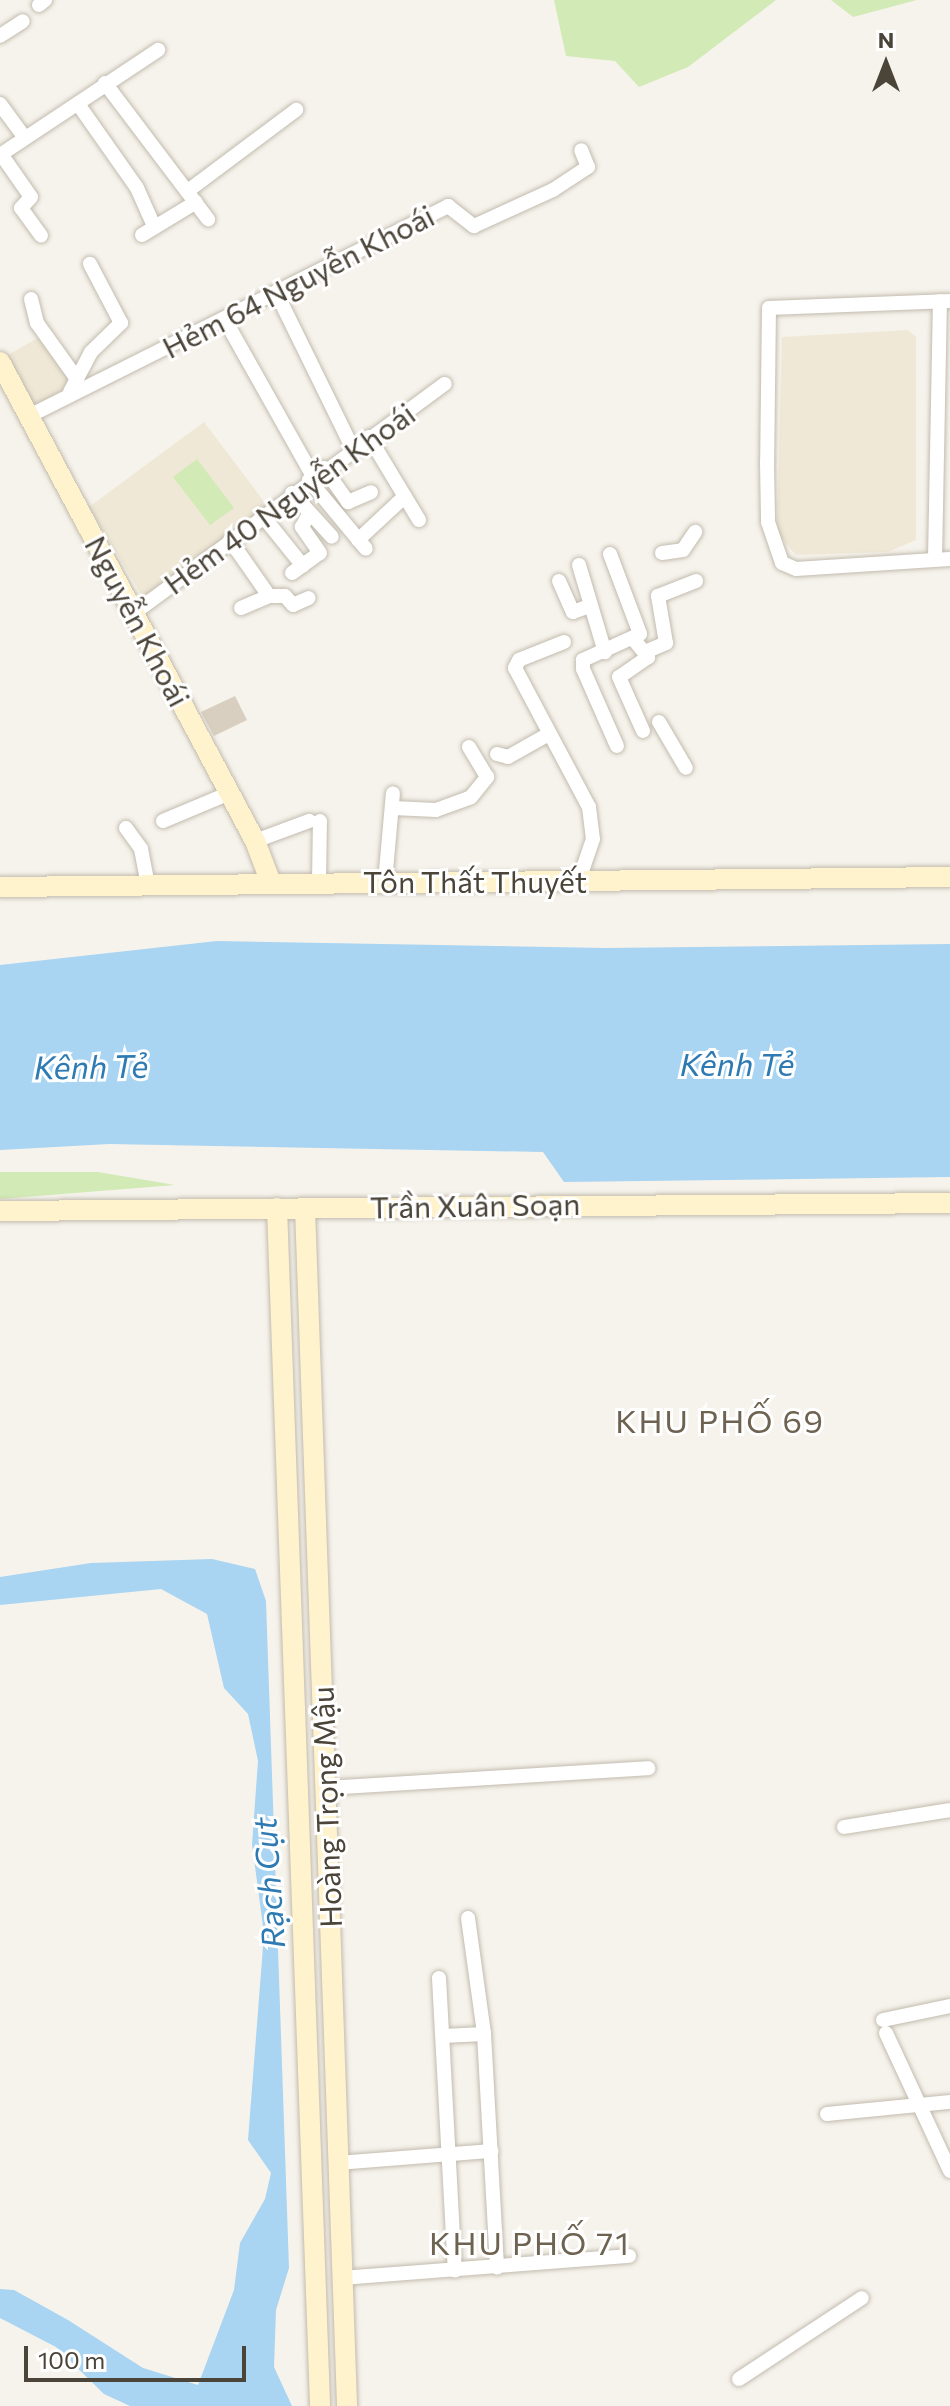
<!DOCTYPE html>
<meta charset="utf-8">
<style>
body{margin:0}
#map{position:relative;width:950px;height:2406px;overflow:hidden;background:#f6f3ec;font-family:Commissioner,sans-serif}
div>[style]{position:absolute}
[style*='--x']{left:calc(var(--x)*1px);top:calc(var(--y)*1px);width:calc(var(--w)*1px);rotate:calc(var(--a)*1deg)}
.education>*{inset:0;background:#efe8d6}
.green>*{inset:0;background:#d2eab5}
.water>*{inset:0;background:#a9d4f2}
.building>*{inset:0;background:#d8cfc1}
.roads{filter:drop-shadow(0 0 2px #c2bbae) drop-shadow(0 0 2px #c2bbae)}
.street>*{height:14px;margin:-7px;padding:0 7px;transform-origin:7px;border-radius:7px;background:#fff}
.secondary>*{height:20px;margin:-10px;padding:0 10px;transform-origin:10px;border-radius:10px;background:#fff3cd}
span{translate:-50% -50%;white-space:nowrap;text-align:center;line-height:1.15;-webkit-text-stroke:6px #fff;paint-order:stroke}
.street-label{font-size:30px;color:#4b4439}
.water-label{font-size:32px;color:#2e7ab2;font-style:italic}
.neighbourhood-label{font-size:32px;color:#6e6250;letter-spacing:2px}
.north{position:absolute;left:846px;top:24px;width:80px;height:80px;-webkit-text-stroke:6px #fff;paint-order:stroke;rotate:0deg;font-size:22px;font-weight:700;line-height:32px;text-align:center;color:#4b4439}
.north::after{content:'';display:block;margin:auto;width:28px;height:36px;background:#4b4439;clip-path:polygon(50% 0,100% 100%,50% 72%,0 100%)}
.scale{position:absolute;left:24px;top:2346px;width:222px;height:36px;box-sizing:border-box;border:4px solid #4b4439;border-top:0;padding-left:10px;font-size:24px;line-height:28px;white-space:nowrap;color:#4b4439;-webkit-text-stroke:6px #fff;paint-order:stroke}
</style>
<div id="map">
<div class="education">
<i style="clip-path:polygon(908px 330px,916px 337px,916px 540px,888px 552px,796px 555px,777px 533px,782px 337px)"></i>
<i style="clip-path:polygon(43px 335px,73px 382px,36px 409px,6px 356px)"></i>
<i style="clip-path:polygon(204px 422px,269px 508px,145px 601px,89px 507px)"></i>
</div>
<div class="green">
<i style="clip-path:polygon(554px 0,776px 0,688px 67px,639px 87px,615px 61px,566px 56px)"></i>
<i style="clip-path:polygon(831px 0,917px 0,853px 17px)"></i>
<i style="clip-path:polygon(197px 459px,234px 508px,210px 525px,173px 477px)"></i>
<i style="clip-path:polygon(0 1172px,98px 1172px,175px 1185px,0 1199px)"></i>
</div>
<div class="water">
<i style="clip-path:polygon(217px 941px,606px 948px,950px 944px,950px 1177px,564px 1182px,543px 1152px,109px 1144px,0 1150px,0 965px)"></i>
<i style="clip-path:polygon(212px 1559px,255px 1569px,266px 1601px,289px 2268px,276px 2310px,274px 2367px,292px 2406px,130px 2406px,104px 2394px,56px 2347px,0 2318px,0 2289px,14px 2290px,68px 2320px,143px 2368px,198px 2385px,234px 2290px,240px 2243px,265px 2199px,271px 2173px,248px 2140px,264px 1934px,252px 1844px,258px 1761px,248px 1714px,224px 1688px,207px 1614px,161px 1589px,0 1605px,0 1577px,91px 1563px)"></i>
</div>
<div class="building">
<i style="clip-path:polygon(235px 696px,247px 720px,214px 736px,201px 712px)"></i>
</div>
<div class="roads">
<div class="street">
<i style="--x:39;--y:5;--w:8;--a:-40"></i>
<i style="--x:0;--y:36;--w:27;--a:-33"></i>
<i style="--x:105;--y:83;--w:171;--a:52.9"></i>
<i style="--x:0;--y:104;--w:42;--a:53.7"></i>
<i style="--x:78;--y:104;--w:103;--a:54.9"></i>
<i style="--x:137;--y:188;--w:42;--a:65.9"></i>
<i style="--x:1;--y:154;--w:52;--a:55.1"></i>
<i style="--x:31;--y:197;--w:15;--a:132"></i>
<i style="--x:21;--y:208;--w:34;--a:54"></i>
<i style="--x:0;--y:155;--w:190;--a:-33.6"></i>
<i style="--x:189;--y:190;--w:134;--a:-36.8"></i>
<i style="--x:142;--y:235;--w:63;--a:-31.4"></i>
<i style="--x:276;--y:292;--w:175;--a:63.9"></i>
<i style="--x:31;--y:299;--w:25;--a:76"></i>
<i style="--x:37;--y:323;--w:69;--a:54.5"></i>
<i style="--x:950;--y:301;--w:181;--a:177.8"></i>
<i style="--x:769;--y:308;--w:154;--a:90.7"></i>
<i style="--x:767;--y:462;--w:60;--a:89"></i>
<i style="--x:768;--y:522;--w:43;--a:71.1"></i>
<i style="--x:782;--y:563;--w:15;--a:23"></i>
<i style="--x:796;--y:569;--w:154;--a:-3.7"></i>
<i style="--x:225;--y:320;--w:179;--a:60.6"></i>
<i style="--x:70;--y:392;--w:45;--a:-62.3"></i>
<i style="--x:91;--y:352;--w:42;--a:-44"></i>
<i style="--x:121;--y:323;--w:67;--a:-117.7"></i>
<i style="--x:29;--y:416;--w:469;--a:-26.6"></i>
<i style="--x:448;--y:206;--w:33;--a:38"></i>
<i style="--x:474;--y:226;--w:87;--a:-24.5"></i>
<i style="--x:553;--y:190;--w:42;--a:-33.3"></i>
<i style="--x:588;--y:167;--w:18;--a:-112"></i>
<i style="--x:369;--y:437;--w:97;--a:58.9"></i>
<i style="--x:324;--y:468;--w:42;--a:54.8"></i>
<i style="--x:348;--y:502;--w:25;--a:-23"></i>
<i style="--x:309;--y:480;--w:89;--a:50.4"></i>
<i style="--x:292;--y:493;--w:59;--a:47.7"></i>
<i style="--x:262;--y:515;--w:65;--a:51.2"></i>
<i style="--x:230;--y:540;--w:68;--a:55.1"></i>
<i style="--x:358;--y:540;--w:64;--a:-43.1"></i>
<i style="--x:662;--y:553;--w:21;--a:-8"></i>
<i style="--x:683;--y:550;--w:22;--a:-56"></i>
<i style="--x:610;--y:554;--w:85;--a:69.4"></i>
<i style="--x:640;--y:634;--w:63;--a:155.5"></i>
<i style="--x:583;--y:660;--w:9;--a:90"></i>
<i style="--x:583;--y:669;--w:84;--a:66.2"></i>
<i style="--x:935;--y:559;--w:258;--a:-88.9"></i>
<i style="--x:579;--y:565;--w:91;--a:73.4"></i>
<i style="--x:292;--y:573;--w:34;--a:-36"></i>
<i style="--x:320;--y:553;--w:32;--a:-125"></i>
<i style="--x:302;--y:527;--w:15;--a:-62"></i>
<i style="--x:559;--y:581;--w:34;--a:66"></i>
<i style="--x:573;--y:612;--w:15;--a:-20"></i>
<i style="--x:241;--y:608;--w:30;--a:-23"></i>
<i style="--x:269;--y:596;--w:16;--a:0"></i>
<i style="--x:285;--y:596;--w:12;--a:48"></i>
<i style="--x:293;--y:605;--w:17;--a:-24"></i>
<i style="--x:134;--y:613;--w:386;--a:-36.4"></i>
<i style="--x:635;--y:641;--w:21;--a:51"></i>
<i style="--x:648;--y:657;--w:35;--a:145"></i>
<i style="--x:619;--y:677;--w:59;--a:66"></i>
<i style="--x:564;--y:642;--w:48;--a:158.2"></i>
<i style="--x:519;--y:660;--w:9;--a:117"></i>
<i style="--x:515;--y:668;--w:157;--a:62"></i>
<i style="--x:589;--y:807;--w:32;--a:83"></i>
<i style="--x:593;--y:839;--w:43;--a:108.9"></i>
<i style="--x:645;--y:652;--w:23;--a:-23"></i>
<i style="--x:666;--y:643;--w:48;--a:-99.7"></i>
<i style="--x:658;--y:596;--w:41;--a:-21.5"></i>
<i style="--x:659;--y:722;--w:53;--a:59.6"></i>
<i style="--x:497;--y:754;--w:11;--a:15"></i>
<i style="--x:508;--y:757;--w:45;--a:-29.4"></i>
<i style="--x:393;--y:808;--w:43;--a:2.7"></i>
<i style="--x:436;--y:810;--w:37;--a:-20"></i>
<i style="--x:471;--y:797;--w:26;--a:-51"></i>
<i style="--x:487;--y:777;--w:35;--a:-121"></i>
<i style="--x:163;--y:821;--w:73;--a:-22.7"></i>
<i style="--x:126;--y:828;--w:26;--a:54"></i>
<i style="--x:141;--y:849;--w:36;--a:79"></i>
<i style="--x:255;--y:841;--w:58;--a:-20.3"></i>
<i style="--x:319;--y:882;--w:61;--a:-89.1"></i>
<i style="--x:385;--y:882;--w:89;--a:-84.9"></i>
<i style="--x:325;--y:1788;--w:324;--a:-3.5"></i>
<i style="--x:844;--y:1827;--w:107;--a:-9.1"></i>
<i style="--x:468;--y:1918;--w:117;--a:82.1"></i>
<i style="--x:484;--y:2034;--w:234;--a:86.8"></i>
<i style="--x:439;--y:1978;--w:293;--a:86.9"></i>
<i style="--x:883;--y:2020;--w:68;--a:-11.8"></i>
<i style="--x:886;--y:2033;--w:152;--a:65.1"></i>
<i style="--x:443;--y:2036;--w:41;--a:-2.8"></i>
<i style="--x:827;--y:2114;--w:124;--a:-5.6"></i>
<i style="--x:338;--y:2163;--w:154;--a:-4.5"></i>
<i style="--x:342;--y:2278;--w:288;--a:-4.4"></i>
<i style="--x:739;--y:2379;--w:147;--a:-33.4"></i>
</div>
<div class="secondary">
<i style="--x:0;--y:362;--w:543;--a:61.97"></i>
<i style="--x:255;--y:841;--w:45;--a:69.1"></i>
<i style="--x:0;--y:887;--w:950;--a:-0.6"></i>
<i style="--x:277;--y:1208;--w:1199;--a:87.94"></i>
<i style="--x:305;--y:1208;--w:1199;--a:87.99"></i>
<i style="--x:0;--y:1211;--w:950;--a:-0.48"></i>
</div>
</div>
<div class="street-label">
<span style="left:298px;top:281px;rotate:-27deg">Hẻm 64 Nguyễn Khoái</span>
<span style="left:289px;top:498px;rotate:-36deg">Hẻm 40 Nguyễn Khoái</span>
<span style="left:138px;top:621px;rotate:62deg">Nguyễn Khoái</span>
<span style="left:475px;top:881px">Tôn Thất Thuyết</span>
<span style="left:475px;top:1205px;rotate:-1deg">Trần Xuân Soạn</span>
<span style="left:326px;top:1807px;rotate:-92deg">Hoàng Trọng Mậu</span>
</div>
<div class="water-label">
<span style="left:737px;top:1063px">Kênh Tẻ</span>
<span style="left:91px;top:1066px;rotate:-1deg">Kênh Tẻ</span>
<span style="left:268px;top:1883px;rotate:-94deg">Rạch Cụt</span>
</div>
<div class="neighbourhood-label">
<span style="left:720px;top:1420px">KHU PHỐ 69</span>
<span style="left:530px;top:2242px">KHU PHỐ 71</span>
</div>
<div class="north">N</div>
<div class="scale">100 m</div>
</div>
